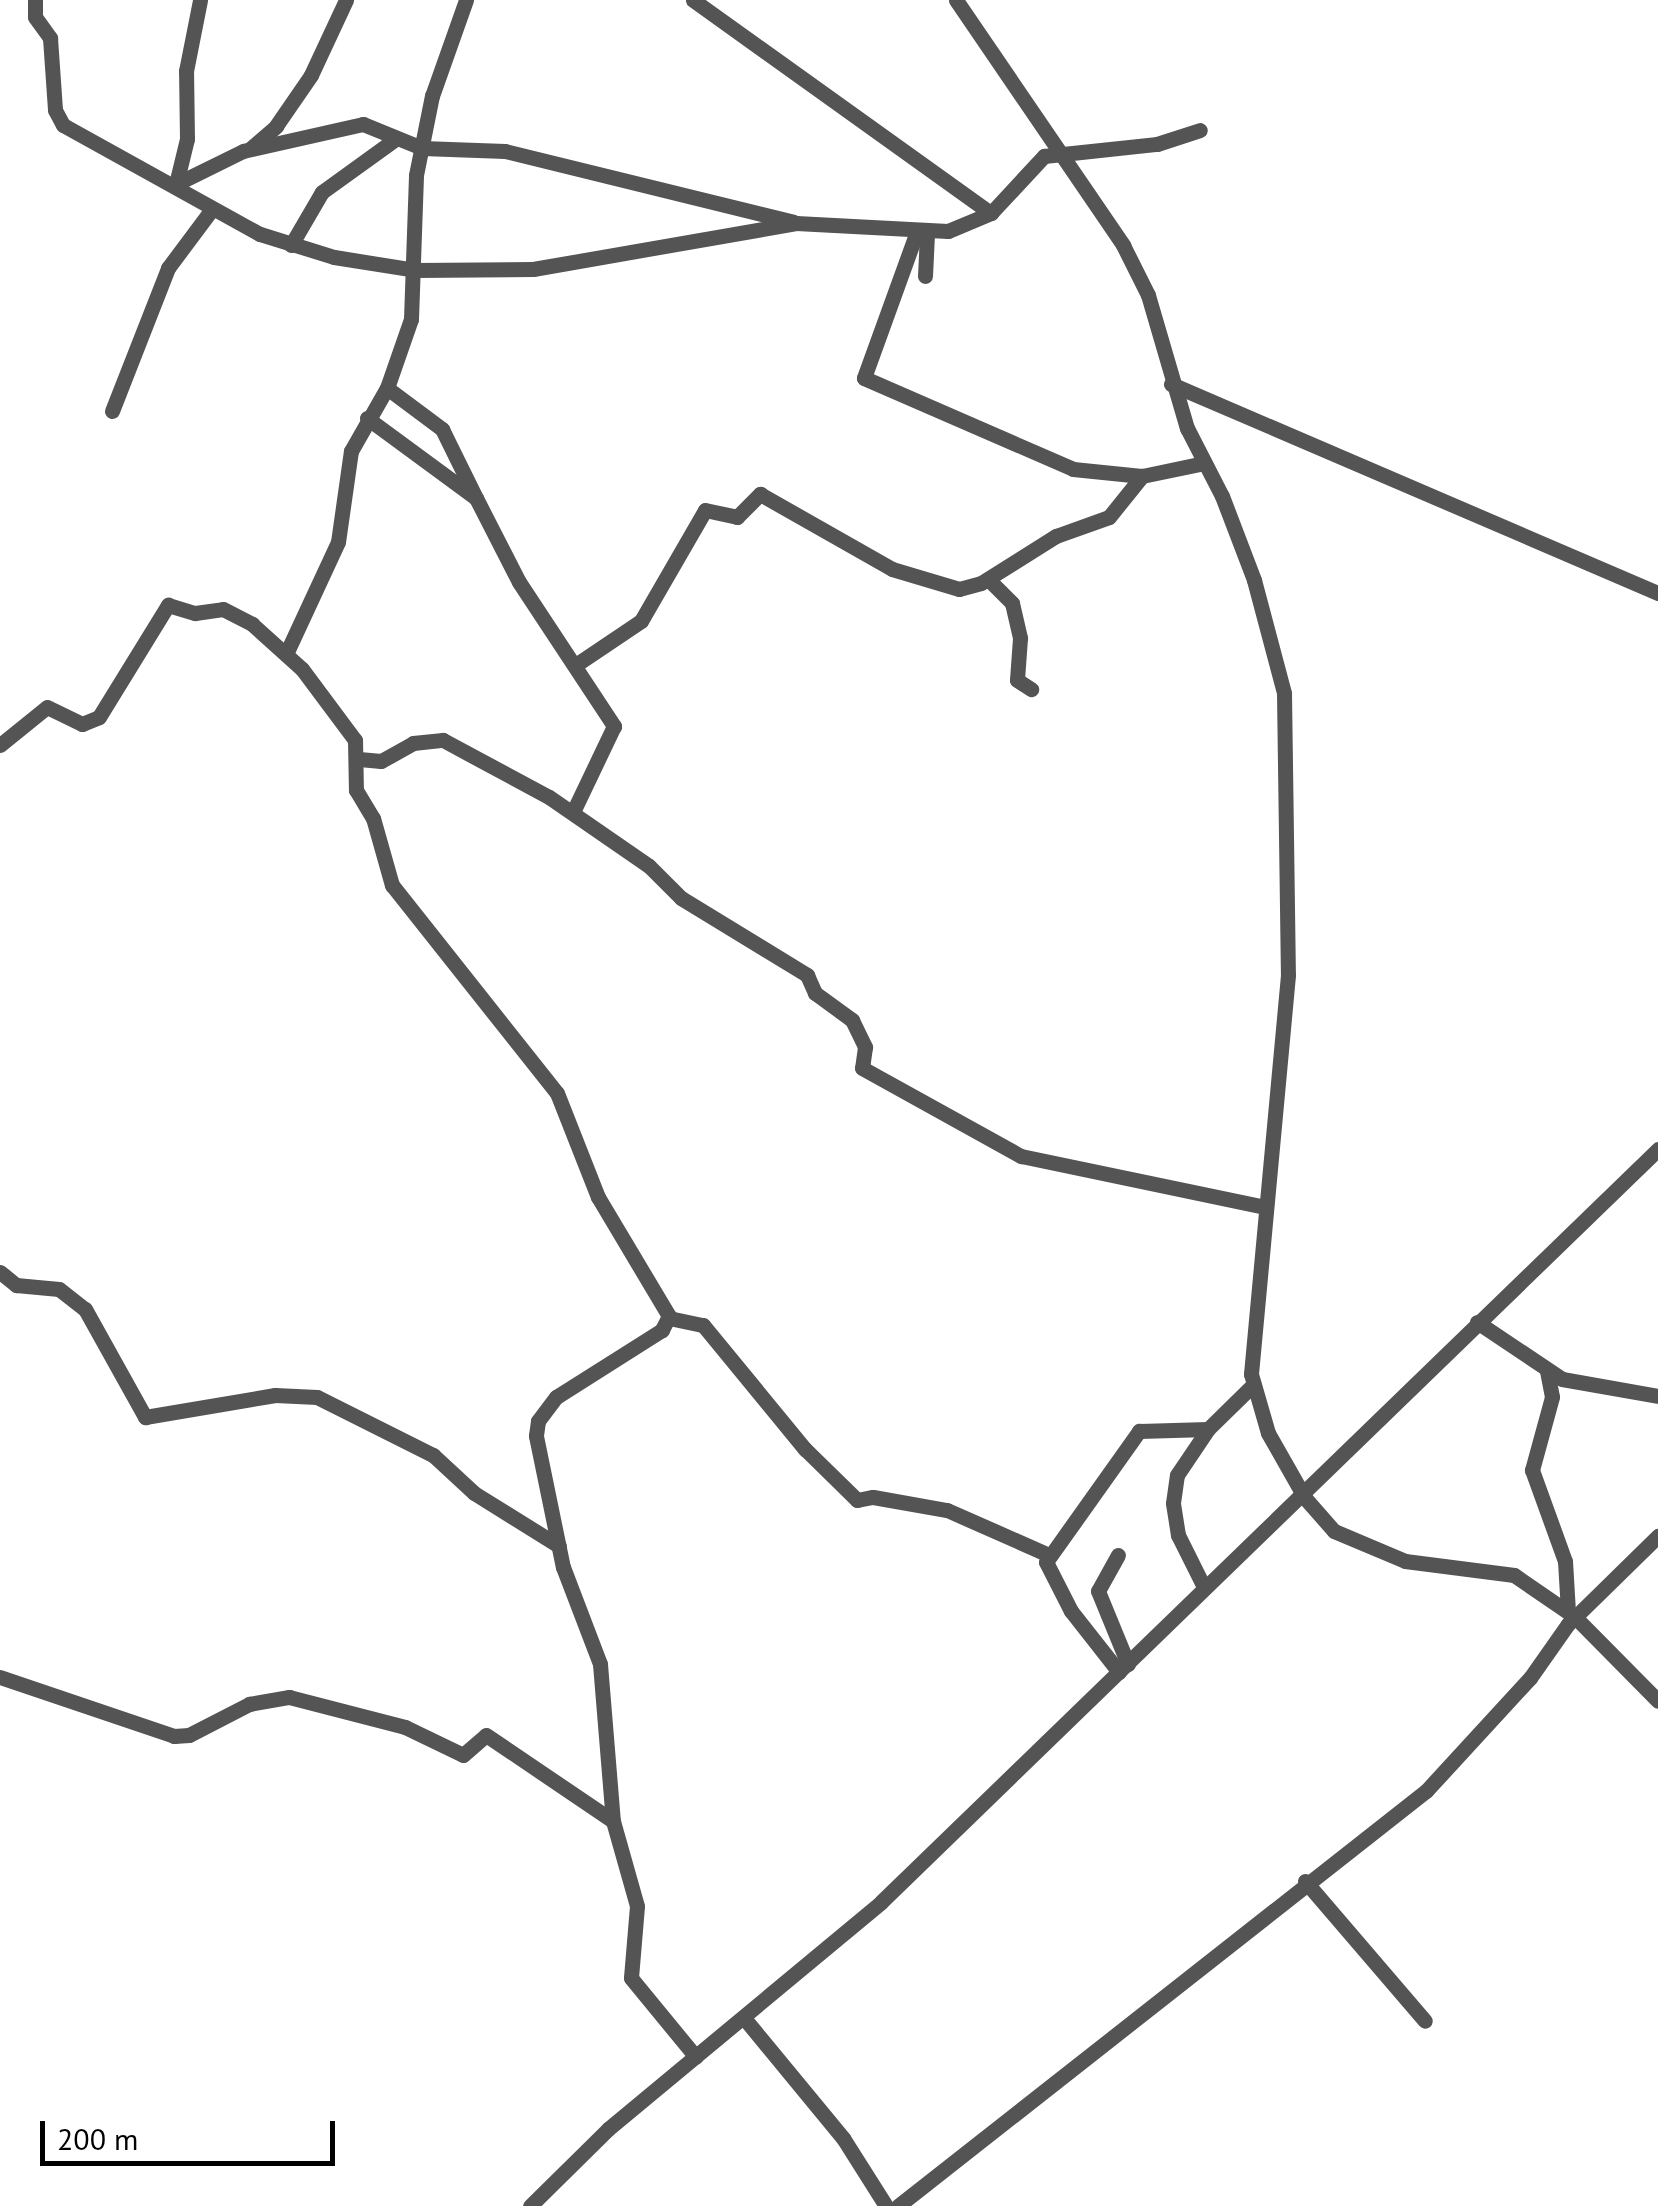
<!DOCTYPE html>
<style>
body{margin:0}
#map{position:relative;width:1658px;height:2206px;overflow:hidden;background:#fff;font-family:"PT Sans",sans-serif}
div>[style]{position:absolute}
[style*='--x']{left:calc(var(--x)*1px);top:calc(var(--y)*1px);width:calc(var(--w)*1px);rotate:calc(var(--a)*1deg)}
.minor>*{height:15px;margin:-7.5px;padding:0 7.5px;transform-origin:7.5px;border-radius:7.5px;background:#545454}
span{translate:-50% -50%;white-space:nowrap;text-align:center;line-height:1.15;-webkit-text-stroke:10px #fff;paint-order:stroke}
.scale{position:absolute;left:40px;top:2121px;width:295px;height:45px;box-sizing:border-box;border:5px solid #000;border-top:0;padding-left:12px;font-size:30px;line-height:35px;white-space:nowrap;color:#000;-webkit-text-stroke:8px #fff;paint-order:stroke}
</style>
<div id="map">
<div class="minor">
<i style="--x:35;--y:0;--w:17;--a:90"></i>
<i style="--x:35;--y:17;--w:26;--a:54"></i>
<i style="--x:50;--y:38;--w:72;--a:86"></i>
<i style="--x:55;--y:110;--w:17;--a:62"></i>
<i style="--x:63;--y:125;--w:225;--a:29"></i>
<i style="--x:260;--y:234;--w:77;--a:17.3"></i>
<i style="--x:334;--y:257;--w:82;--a:9.1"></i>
<i style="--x:415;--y:270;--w:118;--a:-0.5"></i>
<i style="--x:533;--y:269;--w:267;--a:-9.9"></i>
<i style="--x:796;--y:223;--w:152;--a:3"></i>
<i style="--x:948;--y:231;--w:47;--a:-22.7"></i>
<i style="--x:991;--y:213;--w:78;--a:-47.1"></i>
<i style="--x:1044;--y:156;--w:114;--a:-6.1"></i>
<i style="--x:1157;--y:144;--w:45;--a:-18"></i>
<i style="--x:693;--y:0;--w:366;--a:35.6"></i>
<i style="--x:956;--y:0;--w:297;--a:55.7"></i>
<i style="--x:1123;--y:245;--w:56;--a:63.4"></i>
<i style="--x:1148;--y:295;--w:139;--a:73.7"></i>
<i style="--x:1187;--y:428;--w:76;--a:62.8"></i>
<i style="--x:1222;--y:496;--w:90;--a:69.1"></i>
<i style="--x:1254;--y:580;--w:117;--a:75.1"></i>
<i style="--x:1284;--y:693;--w:282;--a:89.2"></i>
<i style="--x:1288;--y:975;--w:401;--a:95.3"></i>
<i style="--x:1251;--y:1374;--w:61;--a:73.9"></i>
<i style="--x:1268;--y:1433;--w:75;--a:60.4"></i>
<i style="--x:1305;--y:1498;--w:44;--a:48.7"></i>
<i style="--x:1334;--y:1531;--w:77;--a:22.9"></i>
<i style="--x:1405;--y:1561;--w:110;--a:7.3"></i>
<i style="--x:1514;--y:1575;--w:74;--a:34.5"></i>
<i style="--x:1575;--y:1617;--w:118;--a:45.3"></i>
<i style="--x:250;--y:149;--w:35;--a:-41"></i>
<i style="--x:276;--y:126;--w:62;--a:-55.5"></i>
<i style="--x:311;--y:75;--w:83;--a:-65"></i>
<i style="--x:176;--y:184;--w:75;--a:-26.2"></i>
<i style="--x:243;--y:151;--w:123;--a:-12.7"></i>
<i style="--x:363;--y:124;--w:64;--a:22.1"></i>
<i style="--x:422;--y:148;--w:83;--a:2.1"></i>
<i style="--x:505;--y:151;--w:297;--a:13.8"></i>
<i style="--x:176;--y:184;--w:46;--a:-76.3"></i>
<i style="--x:187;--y:139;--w:68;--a:-90.8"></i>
<i style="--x:186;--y:71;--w:72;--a:-78.8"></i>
<i style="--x:916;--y:234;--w:153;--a:109.9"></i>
<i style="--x:864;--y:378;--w:228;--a:23.5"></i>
<i style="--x:1073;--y:469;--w:69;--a:5.8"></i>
<i style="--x:1142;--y:476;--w:63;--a:-11.8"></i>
<i style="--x:291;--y:245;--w:61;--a:-59.7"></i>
<i style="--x:322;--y:192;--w:92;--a:-35.8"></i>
<i style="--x:925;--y:276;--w:42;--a:-87.3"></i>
<i style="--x:1171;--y:384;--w:530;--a:23.23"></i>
<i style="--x:387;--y:388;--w:69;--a:36.7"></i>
<i style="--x:442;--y:429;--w:77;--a:63.8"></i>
<i style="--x:112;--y:411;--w:154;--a:-68.6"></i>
<i style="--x:168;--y:268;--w:74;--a:-53.3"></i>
<i style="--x:367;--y:418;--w:135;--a:36.3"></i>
<i style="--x:476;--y:498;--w:94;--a:62.9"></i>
<i style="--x:519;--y:582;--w:173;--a:56.6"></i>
<i style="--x:614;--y:726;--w:95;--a:115.5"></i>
<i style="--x:988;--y:579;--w:34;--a:45"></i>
<i style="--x:1012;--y:603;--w:36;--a:77"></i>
<i style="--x:1020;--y:638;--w:42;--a:94.1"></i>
<i style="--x:1017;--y:680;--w:17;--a:33"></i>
<i style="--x:286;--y:654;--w:123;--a:-65.1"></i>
<i style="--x:338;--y:542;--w:92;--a:-81.9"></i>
<i style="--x:351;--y:451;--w:73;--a:-60.3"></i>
<i style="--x:387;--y:388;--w:73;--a:-70.8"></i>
<i style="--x:411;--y:319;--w:144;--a:-88"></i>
<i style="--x:416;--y:175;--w:81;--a:-78.6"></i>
<i style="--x:432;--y:96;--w:102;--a:-70.5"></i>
<i style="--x:577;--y:664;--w:77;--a:-33.9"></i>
<i style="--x:641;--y:621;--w:128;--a:-60"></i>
<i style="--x:705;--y:510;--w:33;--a:12"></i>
<i style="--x:737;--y:517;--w:33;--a:-45"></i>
<i style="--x:760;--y:494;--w:152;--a:29.6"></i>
<i style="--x:892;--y:569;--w:70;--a:16.6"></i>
<i style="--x:959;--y:589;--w:23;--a:-15"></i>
<i style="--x:981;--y:583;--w:89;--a:-32.1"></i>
<i style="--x:1056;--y:536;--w:56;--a:-19.7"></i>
<i style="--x:1109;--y:517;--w:53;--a:-51.2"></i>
<i style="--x:0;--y:745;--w:60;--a:-39"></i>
<i style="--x:47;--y:707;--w:39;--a:26"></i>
<i style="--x:82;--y:724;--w:18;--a:-22"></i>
<i style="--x:99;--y:717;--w:132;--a:-58.4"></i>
<i style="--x:168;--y:605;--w:28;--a:17"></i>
<i style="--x:195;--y:613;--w:28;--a:-8"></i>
<i style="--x:223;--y:609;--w:33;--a:27"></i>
<i style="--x:252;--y:624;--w:67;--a:42"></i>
<i style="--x:302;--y:669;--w:89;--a:53.3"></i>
<i style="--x:355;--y:740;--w:50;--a:88.9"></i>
<i style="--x:356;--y:790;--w:33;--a:59"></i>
<i style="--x:373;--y:818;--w:70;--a:74.2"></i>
<i style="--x:392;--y:885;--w:265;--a:51.6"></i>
<i style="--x:557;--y:1093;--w:112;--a:68.5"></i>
<i style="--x:598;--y:1197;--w:139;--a:59.2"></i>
<i style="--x:669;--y:1316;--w:16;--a:117"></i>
<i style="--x:662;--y:1330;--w:125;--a:147.7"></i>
<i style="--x:556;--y:1397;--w:30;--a:127"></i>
<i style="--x:538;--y:1421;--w:15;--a:98"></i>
<i style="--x:536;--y:1436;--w:134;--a:78.4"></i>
<i style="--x:563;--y:1567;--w:104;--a:69.1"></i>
<i style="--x:600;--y:1664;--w:158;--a:85.3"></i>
<i style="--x:613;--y:1821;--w:88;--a:74.2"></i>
<i style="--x:637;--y:1906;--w:72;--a:94.8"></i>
<i style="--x:631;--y:1978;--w:102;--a:50.6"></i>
<i style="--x:359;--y:759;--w:22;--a:5"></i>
<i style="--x:381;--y:761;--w:37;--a:-29"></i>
<i style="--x:413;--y:743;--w:30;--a:-6"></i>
<i style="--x:443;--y:740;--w:120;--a:28.3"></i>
<i style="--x:549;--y:797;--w:121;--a:34.6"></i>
<i style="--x:649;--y:866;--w:45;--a:45"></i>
<i style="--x:681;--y:898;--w:148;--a:31.4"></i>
<i style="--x:807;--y:975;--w:20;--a:66"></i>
<i style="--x:815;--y:993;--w:46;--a:36.1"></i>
<i style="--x:852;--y:1020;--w:30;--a:64"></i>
<i style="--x:865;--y:1047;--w:21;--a:98"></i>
<i style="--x:862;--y:1068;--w:182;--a:29"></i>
<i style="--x:1021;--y:1156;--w:250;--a:11.8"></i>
<i style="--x:0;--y:1272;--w:21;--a:39"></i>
<i style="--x:16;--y:1285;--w:43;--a:5.3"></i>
<i style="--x:59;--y:1289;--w:33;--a:38"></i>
<i style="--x:85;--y:1309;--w:124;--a:60.9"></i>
<i style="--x:145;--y:1417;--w:132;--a:-9.6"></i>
<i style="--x:275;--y:1395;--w:42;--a:2.7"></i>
<i style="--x:317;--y:1397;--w:130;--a:26.6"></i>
<i style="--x:433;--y:1455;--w:56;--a:42.8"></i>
<i style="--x:474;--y:1493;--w:100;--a:31.9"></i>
<i style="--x:669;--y:1318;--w:35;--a:12"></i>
<i style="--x:703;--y:1325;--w:161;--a:50.6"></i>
<i style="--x:805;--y:1449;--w:73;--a:44.4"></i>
<i style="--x:857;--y:1500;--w:16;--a:-11"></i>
<i style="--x:873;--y:1497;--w:75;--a:10"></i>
<i style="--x:947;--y:1510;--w:111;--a:23.8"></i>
<i style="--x:1477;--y:1322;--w:102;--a:33.8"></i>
<i style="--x:1562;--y:1379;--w:97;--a:10"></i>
<i style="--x:1547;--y:1371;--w:26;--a:79"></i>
<i style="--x:1552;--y:1397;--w:76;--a:105.3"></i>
<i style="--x:1532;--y:1470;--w:97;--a:70.1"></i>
<i style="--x:1565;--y:1561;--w:51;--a:86.6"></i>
<i style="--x:1118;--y:1555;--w:41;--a:119.1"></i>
<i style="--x:1098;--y:1591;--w:79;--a:67.7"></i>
<i style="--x:1203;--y:1585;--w:56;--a:-116.6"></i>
<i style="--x:1178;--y:1535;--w:32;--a:-99"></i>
<i style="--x:1173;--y:1503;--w:28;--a:-82"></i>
<i style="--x:1177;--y:1475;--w:55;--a:-56"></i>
<i style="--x:1208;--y:1429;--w:63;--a:-44.4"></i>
<i style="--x:1119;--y:1672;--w:78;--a:-128.2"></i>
<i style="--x:1071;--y:1611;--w:55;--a:-117"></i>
<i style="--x:1046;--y:1562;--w:161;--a:-54.6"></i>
<i style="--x:1139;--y:1431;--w:69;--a:-1.7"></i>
<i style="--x:0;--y:1677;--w:184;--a:18.7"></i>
<i style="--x:174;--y:1736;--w:15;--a:-4"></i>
<i style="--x:189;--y:1735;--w:68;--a:-27.3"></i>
<i style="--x:249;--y:1704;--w:41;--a:-9.9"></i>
<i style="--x:289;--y:1697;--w:120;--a:14.5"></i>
<i style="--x:405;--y:1727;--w:64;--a:25.8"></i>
<i style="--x:463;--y:1755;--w:30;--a:-41"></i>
<i style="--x:486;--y:1735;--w:153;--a:34.1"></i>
<i style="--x:1305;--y:1881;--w:184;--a:49.4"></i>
<i style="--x:744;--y:2018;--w:156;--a:50.5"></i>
<i style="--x:843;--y:2138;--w:80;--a:57.7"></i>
<i style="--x:530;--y:2206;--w:110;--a:-44.6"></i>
<i style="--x:608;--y:2129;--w:355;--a:-39.7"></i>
<i style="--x:881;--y:1902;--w:1082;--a:-44.1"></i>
<i style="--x:898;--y:2206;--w:672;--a:-38.17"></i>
<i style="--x:1426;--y:1791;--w:154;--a:-47.4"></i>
<i style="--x:1530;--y:1678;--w:66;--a:-54.9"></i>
<i style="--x:1568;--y:1624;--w:126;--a:-44.4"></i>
</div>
<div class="scale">200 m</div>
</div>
